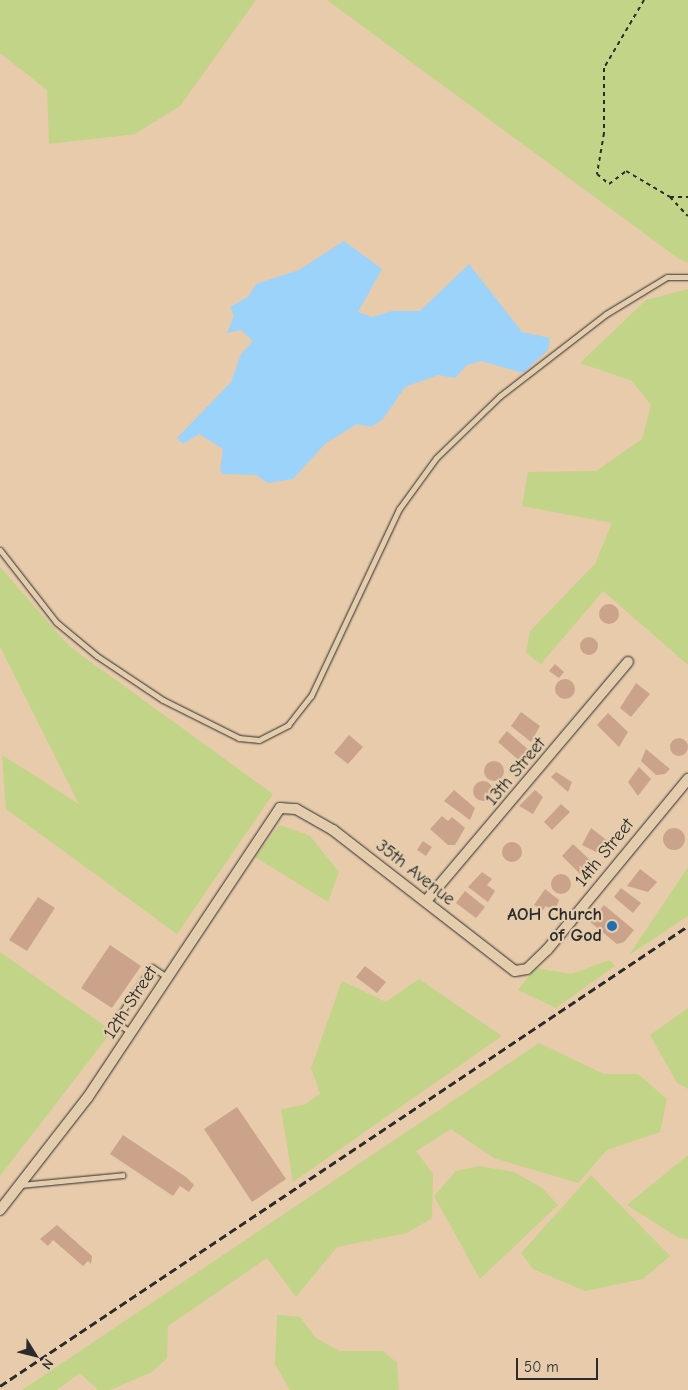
<!DOCTYPE html>
<style>
body{margin:0}
#map{position:relative;width:688px;height:1390px;overflow:hidden;background:#e7cbab;font-family:"Comic Neue",sans-serif}
div>[style]{position:absolute}
[style*='--x']{left:calc(var(--x)*1px);top:calc(var(--y)*1px);width:calc(var(--w)*1px);rotate:calc(var(--a)*1deg)}
.green>*{inset:0;background:#c2d488}
.water>*{inset:0;background:#9cd3fb}
.building>*{inset:0;background:#cba38b}
.round{border-radius:50%}
.path>*{height:2px;margin-top:-1px;transform-origin:0;background:repeating-linear-gradient(90deg,#2b2b2b 0 4px,transparent 0 8px)}
.roads{filter:drop-shadow(0 0 1px #2b2b2b) drop-shadow(0 0 1px #2b2b2b)}
.lane>*{height:5px;margin:-2.5px;padding:0 2.5px;transform-origin:2.5px;border-radius:2.5px;background:#e4cdad}
.street>*{height:10px;margin:-5px;padding:0 5px;transform-origin:5px;border-radius:5px;background:#e4cdad}
.rail>*{height:3px;margin-top:-1.5px;transform-origin:0;background:repeating-linear-gradient(90deg,#2b2b2b 0 8px,transparent 0 12px)}
.dots>*{width:14px;height:14px;translate:-50% -50%;box-sizing:border-box;border:2px solid #e4cdad;border-radius:50%}
span{translate:-50% -50%;white-space:nowrap;text-align:center;line-height:1.15;-webkit-text-stroke:4.5px #e4cdad;paint-order:stroke}
.street-label{font-size:18px;color:#2b2b2b}
.poi-label{font-size:18px;color:#2b2b2b;font-weight:700}
.right{translate:-100% -50%;text-align:right}
.north{position:absolute;left:10px;top:1330px;width:50px;height:50px;-webkit-text-stroke:4px #e4cdad;paint-order:stroke;rotate:126deg;font-size:14px;font-weight:700;line-height:20px;text-align:center;color:#2b2b2b}
.north::after{content:'';display:block;margin:auto;width:18px;height:22px;background:#2b2b2b;clip-path:polygon(50% 0,100% 100%,50% 72%,0 100%)}
.scale{position:absolute;left:516px;top:1358px;width:82px;height:22px;box-sizing:border-box;border:2px solid #2b2b2b;border-top:0;padding-left:6px;font-size:15px;line-height:18px;white-space:nowrap;color:#2b2b2b;-webkit-text-stroke:4px #e4cdad;paint-order:stroke}
</style>
<div id="map">
<div class="green">
<i style="clip-path:polygon(0 0,256px 0,180px 106px,135px 134px,49px 144px,47px 90px,0 53px)"></i>
<i style="clip-path:polygon(327px 0,688px 0,688px 263px,679px 259px)"></i>
<i style="clip-path:polygon(688px 289px,688px 665px,603px 591px,541px 664px,526px 653px,530px 631px,595px 564px,612px 523px,522px 506px,528px 472px,596px 471px,642px 439px,651px 405px,632px 381px,580px 363px,646px 300px)"></i>
<i style="clip-path:polygon(0 567px,69px 646px,273px 794px,177px 934px,6px 809px,2px 755px,79px 804px,0 647px)"></i>
<i style="clip-path:polygon(280px 825px,310px 836px,339px 872px,328px 902px,255px 857px)"></i>
<i style="clip-path:polygon(688px 867px,688px 916px,629px 955px)"></i>
<i style="clip-path:polygon(0 952px,112px 1031px,0 1176px)"></i>
<i style="clip-path:polygon(609px 960px,615px 966px,556px 1008px,518px 990px,535px 968px,572px 974px)"></i>
<i style="clip-path:polygon(419px 979px,502px 1036px,293px 1182px,281px 1109px,304px 1105px,320px 1094px,311px 1068px,342px 981px,386px 1002px)"></i>
<i style="clip-path:polygon(688px 1008px,688px 1089px,677px 1083px,650px 1035px)"></i>
<i style="clip-path:polygon(539px 1043px,604px 1074px,638px 1074px,667px 1099px,660px 1132px,607px 1150px,578px 1183px,494px 1158px,451px 1129px,416px 1151px,433px 1174px,432px 1218px,407px 1233px,337px 1247px,296px 1297px,267px 1258px,168px 1326px,167px 1358px,152px 1372px,110px 1390px,98px 1390px,80px 1373px,57px 1390px,22px 1390px)"></i>
<i style="clip-path:polygon(688px 1155px,688px 1239px,679px 1238px,627px 1205px)"></i>
<i style="clip-path:polygon(479px 1166px,514px 1172px,542px 1188px,558px 1205px,480px 1279px,434px 1196px,456px 1171px)"></i>
<i style="clip-path:polygon(591px 1175px,670px 1256px,643px 1279px,585px 1291px,533px 1269px,521px 1253px)"></i>
<i style="clip-path:polygon(277px 1315px,300px 1317px,316px 1338px,340px 1351px,383px 1351px,397px 1363px,399px 1390px,290px 1390px,275px 1364px)"></i>
</div>
<div class="water">
<i style="clip-path:polygon(344px 241px,382px 269px,358px 312px,372px 317px,392px 311px,420px 311px,469px 264px,522px 332px,550px 338px,548px 350px,523px 373px,481px 361px,467px 365px,455px 378px,438px 375px,405px 387px,383px 419px,371px 427px,357px 424px,326px 443px,293px 479px,268px 483px,256px 475px,224px 474px,220px 471px,223px 449px,199px 434px,183px 444px,177px 438px,231px 382px,241px 354px,253px 341px,241px 330px,227px 333px,234px 316px,230px 307px,248px 297px,256px 284px,299px 270px)"></i>
</div>
<div class="building">
<i class="round" style="left:599px;top:604px;width:20px;height:20px"></i>
<i class="round" style="left:580px;top:637px;width:18px;height:18px"></i>
<i style="clip-path:polygon(555px 664px,564px 672px,559px 678px,549px 671px)"></i>
<i class="round" style="left:555px;top:679px;width:20px;height:20px"></i>
<i style="clip-path:polygon(636px 683px,650px 694px,631px 717px,620px 708px)"></i>
<i style="clip-path:polygon(521px 712px,540px 726px,531px 742px,511px 726px)"></i>
<i style="clip-path:polygon(608px 713px,628px 732px,619px 747px,597px 725px)"></i>
<i style="clip-path:polygon(507px 731px,531px 752px,522px 763px,498px 742px)"></i>
<i style="clip-path:polygon(349px 735px,363px 747px,348px 764px,334px 753px)"></i>
<i class="round" style="left:670px;top:738px;width:18px;height:18px"></i>
<i style="clip-path:polygon(646px 749px,670px 769px,665px 774px,656px 775px,641px 761px)"></i>
<i class="round" style="left:484px;top:761px;width:20px;height:20px"></i>
<i style="clip-path:polygon(639px 767px,651px 779px,638px 796px,628px 782px)"></i>
<i style="clip-path:polygon(556px 772px,572px 782px,568px 792px,551px 777px)"></i>
<i class="round" style="left:473px;top:781px;width:20px;height:20px"></i>
<i style="clip-path:polygon(454px 790px,475px 808px,470px 820px,444px 801px)"></i>
<i style="clip-path:polygon(535px 790px,543px 797px,533px 814px,519px 806px)"></i>
<i style="clip-path:polygon(561px 804px,570px 812px,552px 830px,544px 822px)"></i>
<i style="clip-path:polygon(442px 816px,448px 821px,452px 817px,465px 828px,455px 845px,448px 845px,430px 829px)"></i>
<i class="round" style="left:663px;top:828px;width:22px;height:22px"></i>
<i style="clip-path:polygon(591px 828px,609px 842px,600px 854px,582px 845px)"></i>
<i style="clip-path:polygon(423px 841px,432px 847px,426px 856px,417px 850px)"></i>
<i class="round" style="left:502px;top:842px;width:20px;height:20px"></i>
<i style="clip-path:polygon(573px 844px,592px 862px,585px 873px,580px 874px,562px 856px)"></i>
<i style="clip-path:polygon(640px 869px,657px 882px,648px 892px,627px 886px)"></i>
<i style="clip-path:polygon(482px 872px,492px 879px,487px 885px,495px 891px,488px 902px,468px 887px)"></i>
<i class="round" style="left:551px;top:874px;width:20px;height:20px"></i>
<i style="clip-path:polygon(621px 888px,641px 903px,633px 913px,614px 897px)"></i>
<i style="clip-path:polygon(545px 889px,559px 900px,555px 911px,546px 906px,542px 911px,534px 905px)"></i>
<i style="clip-path:polygon(465px 891px,485px 907px,476px 918px,456px 903px)"></i>
<i style="clip-path:polygon(38px 897px,55px 908px,27px 951px,9px 940px)"></i>
<i style="clip-path:polygon(604px 905px,634px 930px,624px 942px,617px 944px,590px 922px)"></i>
<i style="clip-path:polygon(110px 945px,141px 966px,112px 1008px,81px 988px)"></i>
<i style="clip-path:polygon(365px 966px,386px 982px,377px 993px,356px 977px)"></i>
<i style="clip-path:polygon(237px 1107px,286px 1179px,252px 1202px,204px 1129px)"></i>
<i style="clip-path:polygon(123px 1135px,186px 1177px,194px 1185px,189px 1192px,180px 1186px,173px 1196px,110px 1154px)"></i>
<i style="clip-path:polygon(57px 1225px,92px 1256px,91px 1264px,88px 1261px,83px 1266px,53px 1240px,48px 1246px,40px 1239px)"></i>
</div>
<div class="path">
<i style="--x:644;--y:0;--w:79;--a:120.5"></i>
<i style="--x:604;--y:68;--w:65;--a:90"></i>
<i style="--x:604;--y:133;--w:42;--a:99.7"></i>
<i style="--x:597;--y:174;--w:16;--a:40"></i>
<i style="--x:609;--y:184;--w:21;--a:-37"></i>
<i style="--x:626;--y:171;--w:51;--a:30.6"></i>
<i style="--x:670;--y:197;--w:18;--a:0"></i>
<i style="--x:670;--y:197;--w:26;--a:47"></i>
</div>
<div class="roads">
<div class="lane">
<i style="--x:0;--y:550;--w:91;--a:52.1"></i>
<i style="--x:56;--y:622;--w:53;--a:39.7"></i>
<i style="--x:97;--y:656;--w:79;--a:33.7"></i>
<i style="--x:163;--y:700;--w:85;--a:26.6"></i>
<i style="--x:239;--y:738;--w:20;--a:6"></i>
<i style="--x:259;--y:740;--w:33;--a:-27"></i>
<i style="--x:288;--y:725;--w:37;--a:-52"></i>
<i style="--x:311;--y:696;--w:207;--a:-64.8"></i>
<i style="--x:399;--y:509;--w:63;--a:-54"></i>
<i style="--x:436;--y:458;--w:89;--a:-44.1"></i>
<i style="--x:500;--y:396;--w:134;--a:-37.7"></i>
<i style="--x:606;--y:314;--w:71;--a:-31.2"></i>
<i style="--x:667;--y:277;--w:21;--a:0"></i>
<i style="--x:132;--y:1033;--w:20;--a:-147"></i>
<i style="--x:115;--y:1022;--w:66;--a:-56.1"></i>
<i style="--x:152;--y:967;--w:18;--a:34"></i>
<i style="--x:20;--y:1185;--w:103;--a:-5.5"></i>
</div>
<div class="street">
<i style="--x:426;--y:901;--w:313;--a:-49.8"></i>
<i style="--x:0;--y:1210;--w:143;--a:-52.1"></i>
<i style="--x:88;--y:1097;--w:347;--a:-56.4"></i>
<i style="--x:280;--y:808;--w:16;--a:4"></i>
<i style="--x:296;--y:809;--w:43;--a:29.6"></i>
<i style="--x:333;--y:830;--w:230;--a:37.8"></i>
<i style="--x:515;--y:971;--w:12;--a:-9"></i>
<i style="--x:527;--y:969;--w:28;--a:-44"></i>
<i style="--x:547;--y:950;--w:222;--a:-50.5"></i>
</div>
</div>
<div class="rail">
<i style="--x:0;--y:1386;--w:828;--a:-33.77"></i>
</div>
<div class="dots">
<i style="left:612px;top:926px;background:#1f6fb2"></i>
</div>
<div class="street-label">
<span style="left:516px;top:772px;rotate:-50deg">13th Street</span>
<span style="left:605px;top:853px;rotate:-51deg">14th Street</span>
<span style="left:415px;top:873px;rotate:38deg">35th Avenue</span>
<span style="left:131px;top:1003px;rotate:-57deg">12th Street</span>
</div>
<div class="poi-label">
<span class="right" style="left:602px;top:926px">AOH Church<br>of God</span>
</div>
<div class="north">N</div>
<div class="scale">50 m</div>
</div>
